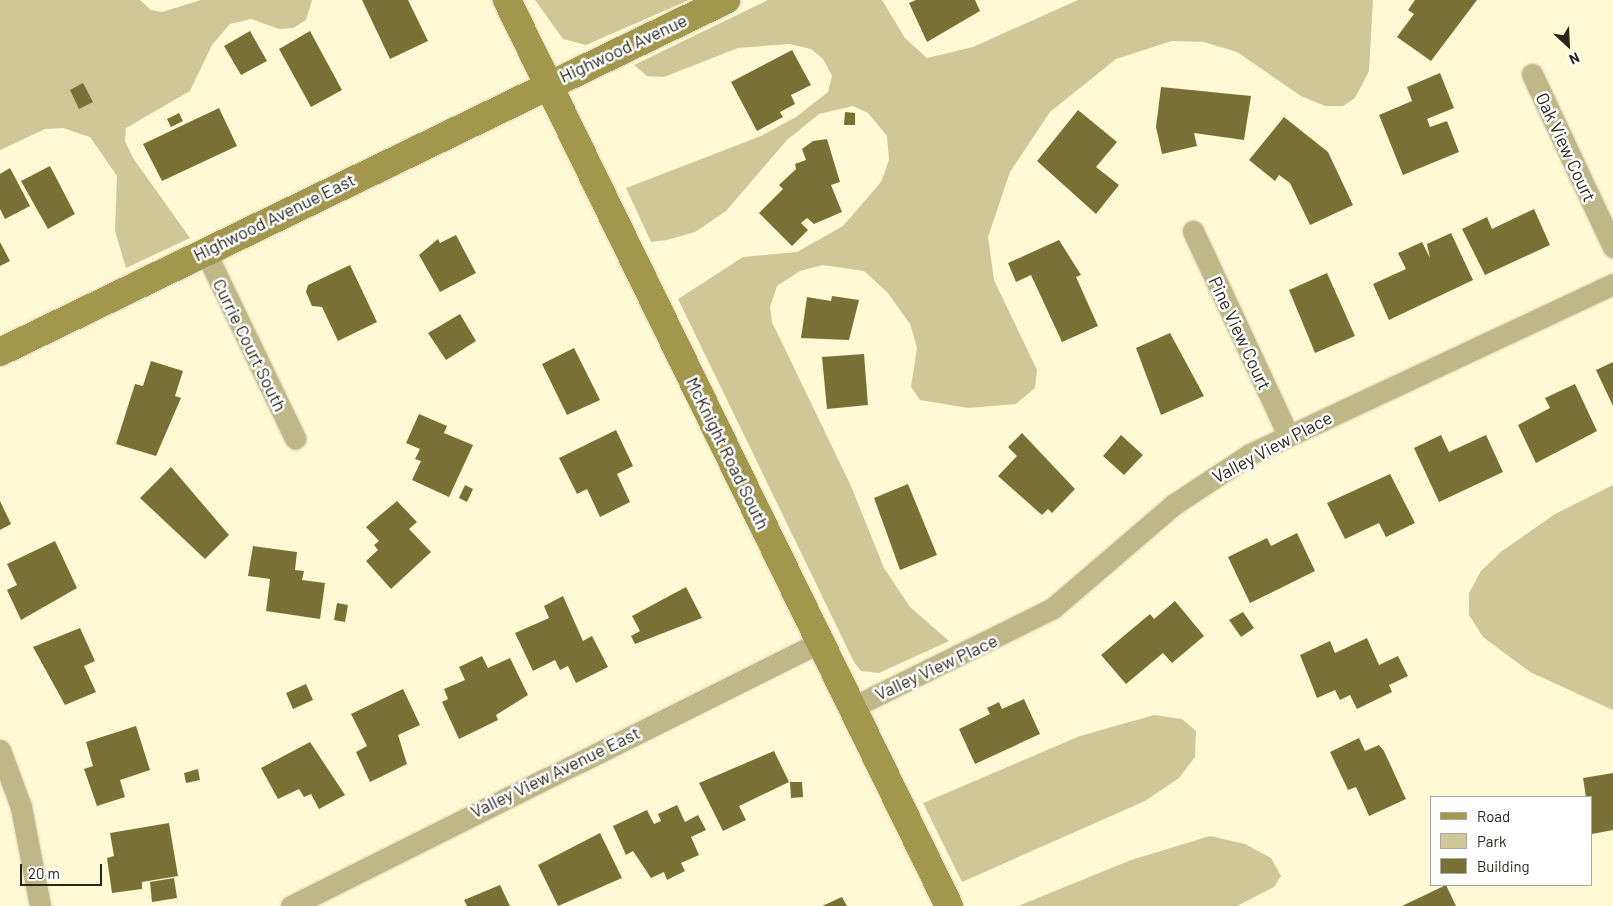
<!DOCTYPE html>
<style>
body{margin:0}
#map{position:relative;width:1613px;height:906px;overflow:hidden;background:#fef9d5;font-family:Barlow,sans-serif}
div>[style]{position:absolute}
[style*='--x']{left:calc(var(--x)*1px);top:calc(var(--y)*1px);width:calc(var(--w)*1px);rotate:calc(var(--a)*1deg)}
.green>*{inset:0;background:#cfc797}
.building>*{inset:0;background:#797035}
.roads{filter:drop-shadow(0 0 1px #d7d3b3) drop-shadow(0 0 1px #d7d3b3)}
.street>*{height:21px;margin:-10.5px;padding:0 10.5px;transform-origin:10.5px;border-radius:10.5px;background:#beb788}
.secondary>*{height:28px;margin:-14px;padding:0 14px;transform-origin:14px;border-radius:14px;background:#a3974e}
span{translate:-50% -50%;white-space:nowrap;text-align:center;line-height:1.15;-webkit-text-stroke:5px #fff;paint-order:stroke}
.street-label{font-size:18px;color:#282619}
.legend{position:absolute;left:1430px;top:796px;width:162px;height:90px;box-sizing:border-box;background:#fff;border:1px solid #a9a8a3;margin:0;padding:6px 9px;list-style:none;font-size:15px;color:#282619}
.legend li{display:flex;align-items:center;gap:10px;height:25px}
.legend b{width:25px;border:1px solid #a9a8a3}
.north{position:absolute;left:1543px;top:20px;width:50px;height:50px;-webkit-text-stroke:4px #fff;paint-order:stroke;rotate:155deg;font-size:14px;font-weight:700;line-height:20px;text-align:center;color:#282619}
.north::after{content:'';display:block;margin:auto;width:18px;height:22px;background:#282619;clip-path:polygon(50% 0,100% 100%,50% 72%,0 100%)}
.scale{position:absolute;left:20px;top:864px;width:82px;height:22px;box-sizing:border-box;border:2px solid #282619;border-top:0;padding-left:6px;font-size:15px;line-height:18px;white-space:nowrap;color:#282619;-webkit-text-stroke:4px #fff;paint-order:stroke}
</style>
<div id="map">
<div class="green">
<i style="clip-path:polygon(0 0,140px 0,151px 10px,162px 12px,201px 0,312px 0,306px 20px,293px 28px,279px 29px,251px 19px,230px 24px,212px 45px,190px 91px,126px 128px,125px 141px,133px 158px,190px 238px,126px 268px,115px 231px,117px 176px,90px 137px,63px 128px,45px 129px,0 150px)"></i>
<i style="clip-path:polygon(535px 0,689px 0,586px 45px,563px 39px)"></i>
<i style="clip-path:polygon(768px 0,882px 0,905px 38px,927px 58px,973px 47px,1078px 0,1373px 0,1369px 71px,1355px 98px,1343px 106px,1325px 106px,1301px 96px,1237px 52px,1204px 42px,1172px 41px,1116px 59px,1050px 112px,1010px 172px,988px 237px,994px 280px,1037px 370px,1035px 388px,1016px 404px,968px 408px,920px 400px,911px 387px,917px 348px,910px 324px,887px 292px,864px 271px,823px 265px,800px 271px,777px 286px,770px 307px,772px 322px,851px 486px,884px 568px,910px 607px,949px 641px,879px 673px,861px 671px,854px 662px,678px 299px,743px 257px,797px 252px,843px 226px,881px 182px,889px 160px,887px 136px,868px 113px,853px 106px,819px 114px,787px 140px,726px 211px,695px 232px,667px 240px,651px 242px,626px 188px,761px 136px,796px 117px,828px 92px,832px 76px,823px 59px,811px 49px,789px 44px,738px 48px,664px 77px,647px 76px,634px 65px)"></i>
<i style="clip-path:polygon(1613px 485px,1613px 710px,1530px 672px,1483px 637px,1469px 615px,1469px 593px,1481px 571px,1502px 551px,1555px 514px)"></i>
<i style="clip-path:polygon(1154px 715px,1182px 719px,1196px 731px,1195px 757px,1179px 778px,1145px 801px,962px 882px,923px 803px,1080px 736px)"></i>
<i style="clip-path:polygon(1210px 836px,1245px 844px,1271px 858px,1281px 876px,1274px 887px,1237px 906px,1018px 906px,1131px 860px)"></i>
</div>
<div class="building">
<i style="clip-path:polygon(362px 0,408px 0,428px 41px,390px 59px)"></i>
<i style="clip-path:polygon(916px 0,975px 0,980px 11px,927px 42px,909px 3px)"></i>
<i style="clip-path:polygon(1415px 0,1477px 0,1431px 61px,1397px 37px,1414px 14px,1408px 10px)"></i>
<i style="clip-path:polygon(250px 31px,267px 61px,241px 75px,224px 46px)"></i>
<i style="clip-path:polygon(310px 31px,342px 90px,311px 107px,279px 49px)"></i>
<i style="clip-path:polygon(792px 50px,811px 85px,791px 95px,795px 104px,780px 112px,783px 117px,757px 131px,731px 82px)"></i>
<i style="clip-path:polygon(1440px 73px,1454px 108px,1427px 119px,1430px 127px,1447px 121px,1459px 152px,1403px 175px,1379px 115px,1412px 101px,1407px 87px)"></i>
<i style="clip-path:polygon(83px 83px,93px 102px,79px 109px,70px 90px)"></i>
<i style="clip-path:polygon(1161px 87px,1251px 96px,1244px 140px,1194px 133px,1197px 146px,1162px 154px,1156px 127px)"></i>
<i style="clip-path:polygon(219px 108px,237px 146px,162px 181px,143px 144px)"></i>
<i style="clip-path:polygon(1078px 110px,1117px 142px,1096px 167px,1119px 185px,1096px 214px,1037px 161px)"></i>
<i style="clip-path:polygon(845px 112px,855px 113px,855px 125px,844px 125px)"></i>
<i style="clip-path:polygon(179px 113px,183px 121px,171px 127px,167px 119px)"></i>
<i style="clip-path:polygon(1284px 117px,1328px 152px,1353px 205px,1310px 225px,1290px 183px,1279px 175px,1275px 181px,1249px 160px)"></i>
<i style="clip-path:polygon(827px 139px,840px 182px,831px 185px,842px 212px,814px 224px,807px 218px,801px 223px,808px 230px,792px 246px,759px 213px,783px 189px,779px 185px,796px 169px,795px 164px,806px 160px,802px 149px,813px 141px)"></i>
<i style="clip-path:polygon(50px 166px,75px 214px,48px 229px,21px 181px)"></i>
<i style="clip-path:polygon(10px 168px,30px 206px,5px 219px,0 209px,0 174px)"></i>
<i style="clip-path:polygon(1534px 209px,1550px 245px,1485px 275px,1462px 229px,1487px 217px,1492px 229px)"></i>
<i style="clip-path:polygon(1451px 233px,1473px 280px,1389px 320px,1373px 284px,1406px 269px,1398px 253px,1422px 242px,1430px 258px,1427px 244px)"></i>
<i style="clip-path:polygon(456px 235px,476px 273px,440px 292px,419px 255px,438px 239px,440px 243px)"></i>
<i style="clip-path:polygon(1059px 240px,1081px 275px,1076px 277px,1098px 326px,1062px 342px,1031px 275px,1016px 282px,1008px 263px)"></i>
<i style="clip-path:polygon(0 242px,10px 261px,0 266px)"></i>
<i style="clip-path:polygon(350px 265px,377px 322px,338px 341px,322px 307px,312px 306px,306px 292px,308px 285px)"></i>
<i style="clip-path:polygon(1327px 273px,1355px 336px,1315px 353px,1289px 290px)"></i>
<i style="clip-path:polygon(832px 296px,859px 300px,849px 340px,801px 338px,807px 297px,831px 301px)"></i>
<i style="clip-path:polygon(460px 314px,476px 341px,446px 360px,428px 333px)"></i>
<i style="clip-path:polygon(1170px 333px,1204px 396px,1161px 415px,1136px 348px)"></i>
<i style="clip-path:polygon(574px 348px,600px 400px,567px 415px,542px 364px)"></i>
<i style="clip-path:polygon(864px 354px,868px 405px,827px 409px,822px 357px)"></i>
<i style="clip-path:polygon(151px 361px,183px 371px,175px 396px,181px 398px,156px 456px,116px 444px,135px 384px,143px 386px)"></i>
<i style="clip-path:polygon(1613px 362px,1613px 406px,1596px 370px)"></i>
<i style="clip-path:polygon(1575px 384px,1597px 431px,1536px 463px,1518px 425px,1550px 408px,1545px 398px)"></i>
<i style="clip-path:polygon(419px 414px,447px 426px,444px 433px,473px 445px,449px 497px,412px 480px,421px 461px,415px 459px,420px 449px,406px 443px)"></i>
<i style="clip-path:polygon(616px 430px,633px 466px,617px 474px,630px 502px,600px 517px,587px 489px,577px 494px,559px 458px)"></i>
<i style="clip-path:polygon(1022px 433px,1075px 489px,1052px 513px,1048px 509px,1042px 515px,998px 476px,1017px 456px,1008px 447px)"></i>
<i style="clip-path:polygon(1121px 435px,1143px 455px,1124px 475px,1103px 456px)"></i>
<i style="clip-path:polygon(1441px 435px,1449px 452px,1486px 435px,1503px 472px,1439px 502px,1414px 448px)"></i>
<i style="clip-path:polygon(171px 467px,229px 535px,205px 559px,140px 498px)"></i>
<i style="clip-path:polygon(1390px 474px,1415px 523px,1386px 537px,1379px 523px,1345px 539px,1327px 503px)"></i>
<i style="clip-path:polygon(908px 484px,937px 555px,900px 570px,874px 498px)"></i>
<i style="clip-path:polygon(465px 485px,473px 489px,467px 502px,459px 498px)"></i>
<i style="clip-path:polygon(0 501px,11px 524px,0 530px)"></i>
<i style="clip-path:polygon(397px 501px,417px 522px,409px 529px,431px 552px,391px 589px,366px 561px,378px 550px,374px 545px,379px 541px,366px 527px)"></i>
<i style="clip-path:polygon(1297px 533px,1315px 571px,1250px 603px,1228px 557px,1267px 538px,1271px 546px)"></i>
<i style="clip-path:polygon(55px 541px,77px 588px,21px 620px,7px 590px,17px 585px,7px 564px)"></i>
<i style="clip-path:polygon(253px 546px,297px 552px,295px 570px,304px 571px,302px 580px,325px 583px,320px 619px,266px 611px,270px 579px,248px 576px)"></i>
<i style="clip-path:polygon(686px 587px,702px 618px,635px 644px,631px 636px,640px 631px,632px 616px)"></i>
<i style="clip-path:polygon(563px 596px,583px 641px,592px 636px,608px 667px,576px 683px,568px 666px,560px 670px,555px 660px,533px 671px,515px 633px,549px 618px,544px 606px)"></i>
<i style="clip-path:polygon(1175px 601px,1204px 636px,1172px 663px,1163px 653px,1126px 684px,1101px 655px,1150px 614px,1154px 619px)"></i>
<i style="clip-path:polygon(337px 603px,348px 605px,345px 622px,334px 620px)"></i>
<i style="clip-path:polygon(1243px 612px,1254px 628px,1241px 637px,1229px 620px)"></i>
<i style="clip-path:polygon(80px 628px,95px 661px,84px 666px,96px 692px,65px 705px,33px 647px)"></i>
<i style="clip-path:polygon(1367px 638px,1379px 665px,1398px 656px,1408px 676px,1389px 685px,1392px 692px,1357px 709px,1350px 695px,1340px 700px,1335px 690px,1317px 698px,1300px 655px,1330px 641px,1335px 653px)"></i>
<i style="clip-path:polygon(482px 656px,488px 668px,510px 658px,528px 695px,496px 715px,498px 720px,459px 739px,442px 702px,448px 699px,444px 689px,465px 680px,459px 667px)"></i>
<i style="clip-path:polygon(306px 684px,313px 700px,293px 709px,286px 693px)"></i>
<i style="clip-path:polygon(403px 689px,420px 725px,398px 735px,407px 764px,370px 782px,356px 752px,367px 746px,351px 714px)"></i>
<i style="clip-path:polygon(1024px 699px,1040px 734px,975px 764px,959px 729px,990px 714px,987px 708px,999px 702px,1002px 709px)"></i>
<i style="clip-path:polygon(136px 726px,150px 770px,120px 780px,125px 797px,97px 806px,84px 769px,93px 766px,86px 742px)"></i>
<i style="clip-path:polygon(1359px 738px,1365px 751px,1379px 745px,1384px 751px,1406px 799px,1369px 816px,1356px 787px,1348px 790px,1330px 752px)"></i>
<i style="clip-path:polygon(310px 742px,345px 795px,319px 809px,311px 794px,304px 797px,299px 789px,278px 799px,261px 768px)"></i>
<i style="clip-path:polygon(774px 751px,789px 782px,739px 806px,746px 820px,723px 831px,699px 783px)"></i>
<i style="clip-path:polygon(198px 769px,200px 780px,186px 783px,184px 773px)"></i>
<i style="clip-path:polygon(1613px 773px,1613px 830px,1592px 834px,1592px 797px,1586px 797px,1583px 778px)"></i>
<i style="clip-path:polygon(790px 782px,802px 782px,803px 797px,791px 798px)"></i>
<i style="clip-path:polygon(677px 805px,685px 822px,698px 815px,706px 830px,691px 837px,699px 855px,681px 863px,685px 871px,667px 880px,664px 872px,651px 878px,633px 851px,626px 855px,613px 826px,647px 810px,654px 824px,661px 821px,658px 814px)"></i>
<i style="clip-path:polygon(169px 823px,178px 876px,142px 882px,142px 889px,112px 893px,107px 858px,114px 856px,110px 833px)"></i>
<i style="clip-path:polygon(600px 833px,622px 878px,558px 906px,538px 865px)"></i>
<i style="clip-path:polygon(174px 878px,177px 898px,152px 902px,150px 882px)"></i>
<i style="clip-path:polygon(500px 885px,510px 906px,467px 906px,464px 900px)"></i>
<i style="clip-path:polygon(1446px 885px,1456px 906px,1402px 906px)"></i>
<i style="clip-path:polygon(842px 897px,847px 906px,822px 906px)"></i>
</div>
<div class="roads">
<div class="street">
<i style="--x:1532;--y:74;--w:191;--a:64.9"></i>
<i style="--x:1193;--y:231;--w:225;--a:65"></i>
<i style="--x:205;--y:251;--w:208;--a:64.3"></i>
<i style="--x:851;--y:708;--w:225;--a:-26.3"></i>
<i style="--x:1053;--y:608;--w:158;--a:-40.6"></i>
<i style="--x:1173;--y:505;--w:92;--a:-33.5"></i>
<i style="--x:1250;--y:454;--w:401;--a:-25.1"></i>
<i style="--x:0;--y:750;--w:61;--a:69.8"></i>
<i style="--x:21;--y:807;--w:101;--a:79.1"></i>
<i style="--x:291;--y:906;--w:591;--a:-26.52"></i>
</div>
<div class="secondary">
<i style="--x:507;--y:0;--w:1008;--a:63.99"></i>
<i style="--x:0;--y:352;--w:807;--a:-25.87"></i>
</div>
</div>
<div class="street-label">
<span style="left:623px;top:48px;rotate:-25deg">Highwood Avenue</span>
<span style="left:1566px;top:147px;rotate:65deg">Oak View Court</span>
<span style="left:274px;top:217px;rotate:-26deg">Highwood Avenue East</span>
<span style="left:1240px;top:333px;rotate:65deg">Pine View Court</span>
<span style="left:250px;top:345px;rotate:64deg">Currie Court South</span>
<span style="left:1272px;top:447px;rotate:-28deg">Valley View Place</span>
<span style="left:728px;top:453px;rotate:64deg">McKnight Road South</span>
<span style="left:936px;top:667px;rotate:-25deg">Valley View Place</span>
<span style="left:555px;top:772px;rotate:-26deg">Valley View Avenue East</span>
</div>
<ul class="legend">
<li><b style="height:6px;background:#a3974e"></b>Road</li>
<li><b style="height:14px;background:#cfc797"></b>Park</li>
<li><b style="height:14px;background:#797035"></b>Building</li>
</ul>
<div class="north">N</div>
<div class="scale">20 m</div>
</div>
